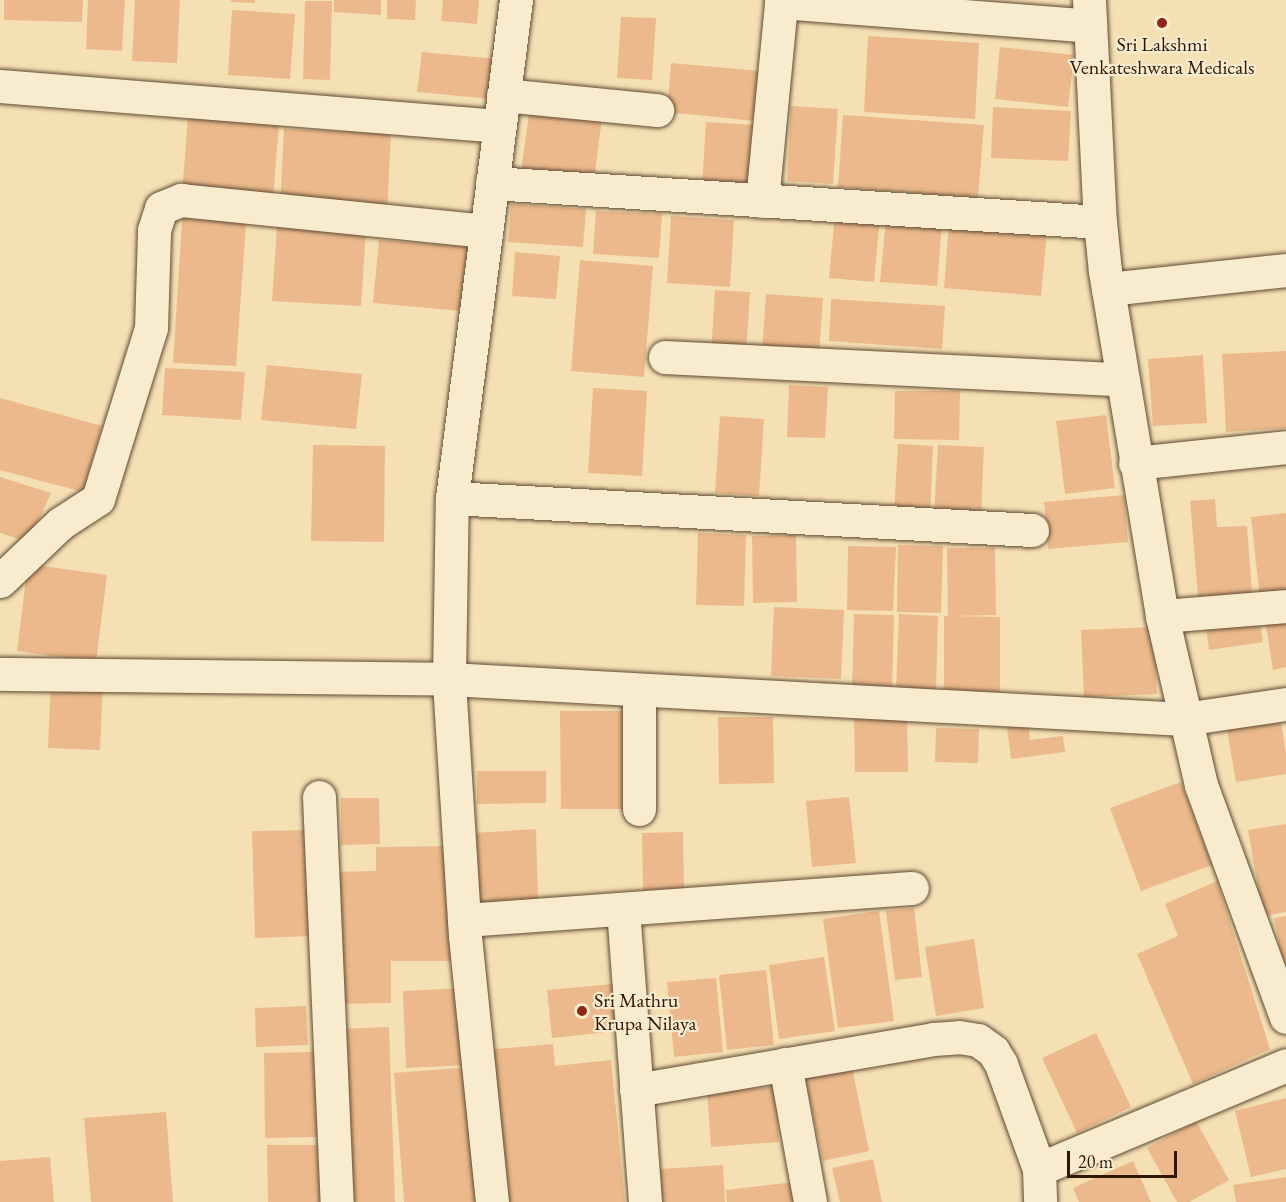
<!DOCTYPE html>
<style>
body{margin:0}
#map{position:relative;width:1286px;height:1202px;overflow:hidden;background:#f5e0b4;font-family:"EB Garamond",serif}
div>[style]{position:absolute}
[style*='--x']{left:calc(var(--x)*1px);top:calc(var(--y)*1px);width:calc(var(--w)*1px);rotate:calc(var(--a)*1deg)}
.building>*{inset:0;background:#ebb98b}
.roads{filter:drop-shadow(0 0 2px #5f4a33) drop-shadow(0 0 2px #5f4a33)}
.minor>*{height:33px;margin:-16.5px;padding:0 16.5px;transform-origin:16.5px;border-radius:16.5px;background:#f8ebce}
.dots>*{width:16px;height:16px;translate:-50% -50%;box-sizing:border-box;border:3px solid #f8ebce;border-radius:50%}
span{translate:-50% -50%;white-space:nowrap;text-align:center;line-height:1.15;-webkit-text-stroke:4.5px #f8ebce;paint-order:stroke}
.poi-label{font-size:20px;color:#2d1808}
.left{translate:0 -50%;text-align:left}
.scale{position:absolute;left:1067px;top:1151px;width:110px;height:27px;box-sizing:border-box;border:3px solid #2d1808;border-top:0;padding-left:8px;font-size:18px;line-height:21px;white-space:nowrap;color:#2d1808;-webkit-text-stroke:4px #f8ebce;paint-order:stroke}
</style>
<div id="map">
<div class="building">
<i style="clip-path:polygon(4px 0,83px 0,82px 22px,4px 20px)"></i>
<i style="clip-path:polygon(88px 0,125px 0,122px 51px,86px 49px)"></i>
<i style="clip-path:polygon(135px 0,180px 0,177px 63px,132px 61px)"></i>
<i style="clip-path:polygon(231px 0,255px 0,255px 3px,231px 2px)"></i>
<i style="clip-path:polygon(334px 0,381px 0,381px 15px,334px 12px)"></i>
<i style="clip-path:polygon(387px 0,416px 0,415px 20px,387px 19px)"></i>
<i style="clip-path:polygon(443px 0,479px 0,477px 24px,441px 21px)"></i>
<i style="clip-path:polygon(305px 1px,332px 1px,330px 80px,303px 79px)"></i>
<i style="clip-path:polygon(232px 10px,295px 14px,290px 79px,228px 75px)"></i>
<i style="clip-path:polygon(621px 17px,656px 18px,652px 80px,617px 78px)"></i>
<i style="clip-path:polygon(868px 36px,979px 43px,975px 119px,864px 112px)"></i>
<i style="clip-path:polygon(1000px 47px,1074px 55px,1068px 107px,995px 99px)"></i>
<i style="clip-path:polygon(422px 52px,496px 59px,492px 99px,417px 92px)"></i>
<i style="clip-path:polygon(671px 63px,760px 71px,755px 121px,667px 112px)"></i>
<i style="clip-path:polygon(531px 100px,603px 110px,594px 181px,521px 171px)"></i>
<i style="clip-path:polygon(791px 106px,838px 109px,833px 184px,787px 181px)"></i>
<i style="clip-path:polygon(993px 107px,1071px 111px,1068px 161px,991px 158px)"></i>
<i style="clip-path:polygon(843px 115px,984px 125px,978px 198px,838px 187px)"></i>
<i style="clip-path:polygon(188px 117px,279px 124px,273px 199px,182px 193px)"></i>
<i style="clip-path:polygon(706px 122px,756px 125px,753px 189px,702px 186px)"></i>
<i style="clip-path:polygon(284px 129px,391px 134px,387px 214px,280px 208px)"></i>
<i style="clip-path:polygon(511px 204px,586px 209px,583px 247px,508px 242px)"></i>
<i style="clip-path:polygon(183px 206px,247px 210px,236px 366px,173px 363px)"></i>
<i style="clip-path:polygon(596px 211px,662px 214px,659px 258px,593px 254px)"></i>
<i style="clip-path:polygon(835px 213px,880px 216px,874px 282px,829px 278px)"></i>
<i style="clip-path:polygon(671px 216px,734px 220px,730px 287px,667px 283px)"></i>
<i style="clip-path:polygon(886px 219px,942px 224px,937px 286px,880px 282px)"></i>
<i style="clip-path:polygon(949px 224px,1047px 232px,1041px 296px,944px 288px)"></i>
<i style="clip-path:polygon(277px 227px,366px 231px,361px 306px,272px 301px)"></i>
<i style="clip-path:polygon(379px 240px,468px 247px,462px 311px,373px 303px)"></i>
<i style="clip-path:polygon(515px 252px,560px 256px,556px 299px,512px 296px)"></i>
<i style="clip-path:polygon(580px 260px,653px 266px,644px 377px,571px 371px)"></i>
<i style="clip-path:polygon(715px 290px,750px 292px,746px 355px,711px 353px)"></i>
<i style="clip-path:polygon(766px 294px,823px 298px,819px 354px,762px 351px)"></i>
<i style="clip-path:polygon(831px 299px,945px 306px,942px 349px,829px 341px)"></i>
<i style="clip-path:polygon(1286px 351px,1286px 428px,1226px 432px,1222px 354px)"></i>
<i style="clip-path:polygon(1203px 355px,1207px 423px,1153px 426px,1148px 359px)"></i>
<i style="clip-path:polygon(267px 365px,362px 374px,356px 429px,261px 420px)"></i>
<i style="clip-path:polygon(165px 368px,245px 372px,241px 420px,162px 415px)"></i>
<i style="clip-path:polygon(789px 385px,828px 387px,825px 438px,787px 437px)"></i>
<i style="clip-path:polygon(593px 388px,647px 391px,642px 476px,588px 473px)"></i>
<i style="clip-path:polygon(895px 391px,960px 391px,959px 440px,894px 439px)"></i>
<i style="clip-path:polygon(0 398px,102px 426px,83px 492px,0 470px)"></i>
<i style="clip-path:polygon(1106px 415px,1115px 488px,1065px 494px,1056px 421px)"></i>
<i style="clip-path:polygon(720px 416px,764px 419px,759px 496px,715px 493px)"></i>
<i style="clip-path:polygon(898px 444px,933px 446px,930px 515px,894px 513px)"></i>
<i style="clip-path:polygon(313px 445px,385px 446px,384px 542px,311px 541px)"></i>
<i style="clip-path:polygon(938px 445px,984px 447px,981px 519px,934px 516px)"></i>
<i style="clip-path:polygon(0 477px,51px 493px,29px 542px,0 533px)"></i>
<i style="clip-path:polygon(1124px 495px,1128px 542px,1048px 549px,1044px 502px)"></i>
<i style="clip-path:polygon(1215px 499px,1217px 527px,1247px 526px,1252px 593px,1198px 597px,1190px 501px)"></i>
<i style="clip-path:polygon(1286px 513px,1286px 596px,1260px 599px,1251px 517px)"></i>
<i style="clip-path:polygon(698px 533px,746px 535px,744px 606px,696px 605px)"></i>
<i style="clip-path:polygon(796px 535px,797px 602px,753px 603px,752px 536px)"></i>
<i style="clip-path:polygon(898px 545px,943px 546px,941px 613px,897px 612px)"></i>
<i style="clip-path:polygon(848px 546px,896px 547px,893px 611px,847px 610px)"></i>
<i style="clip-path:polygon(947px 548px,995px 548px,996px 615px,952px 616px,1000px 617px,1000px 692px,944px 691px,944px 616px,948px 616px)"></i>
<i style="clip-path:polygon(28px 564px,107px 575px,96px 662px,17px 651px)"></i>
<i style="clip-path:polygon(774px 607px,844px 610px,841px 679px,771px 676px)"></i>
<i style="clip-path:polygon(1258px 611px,1263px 642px,1209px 650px,1205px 619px)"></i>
<i style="clip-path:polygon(854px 614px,894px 615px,892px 693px,852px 691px)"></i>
<i style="clip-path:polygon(899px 614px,938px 616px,936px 691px,896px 690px)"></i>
<i style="clip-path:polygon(1286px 615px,1286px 667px,1273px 670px,1265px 619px)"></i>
<i style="clip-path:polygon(1154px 627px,1157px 694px,1084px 697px,1081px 630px)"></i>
<i style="clip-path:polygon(51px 680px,103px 682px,100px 750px,48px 748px)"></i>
<i style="clip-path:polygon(907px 710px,908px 772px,855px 772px,854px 711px)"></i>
<i style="clip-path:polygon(560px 711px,626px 711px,627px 809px,561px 809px)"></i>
<i style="clip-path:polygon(1280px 715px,1286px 753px,1286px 774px,1236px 782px,1226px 724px)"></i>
<i style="clip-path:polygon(1028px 716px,1030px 740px,1063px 736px,1065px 752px,1011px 759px,1006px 719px)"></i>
<i style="clip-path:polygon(718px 717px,773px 717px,774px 783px,719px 784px)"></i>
<i style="clip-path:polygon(936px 728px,979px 729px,978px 763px,935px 762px)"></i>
<i style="clip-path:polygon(477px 771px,546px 771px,546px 803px,477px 804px)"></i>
<i style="clip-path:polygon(1181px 782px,1212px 865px,1141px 891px,1110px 808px)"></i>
<i style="clip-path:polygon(849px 797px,856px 863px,812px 867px,806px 801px)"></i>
<i style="clip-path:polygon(341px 798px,379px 798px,380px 844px,341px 845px)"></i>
<i style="clip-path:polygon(1286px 824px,1286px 912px,1263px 916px,1248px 830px)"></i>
<i style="clip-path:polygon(536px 829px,538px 900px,478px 903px,474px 833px)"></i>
<i style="clip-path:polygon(312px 830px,315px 936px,255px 938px,252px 831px)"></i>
<i style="clip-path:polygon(683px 832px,684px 889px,643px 890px,642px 833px)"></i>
<i style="clip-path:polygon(455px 846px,456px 961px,391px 961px,391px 1003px,333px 1004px,331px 872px,376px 871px,376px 847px)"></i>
<i style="clip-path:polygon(1217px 881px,1270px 1049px,1193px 1084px,1137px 954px,1178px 936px,1165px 904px)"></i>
<i style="clip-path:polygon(914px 908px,922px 977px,895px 980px,886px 911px)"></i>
<i style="clip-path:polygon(879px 911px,894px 1021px,838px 1028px,823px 919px)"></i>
<i style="clip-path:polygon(1286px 916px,1286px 975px,1285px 975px,1274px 918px)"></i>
<i style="clip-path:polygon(974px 939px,984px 1008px,936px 1016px,925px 947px)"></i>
<i style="clip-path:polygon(824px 957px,835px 1031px,779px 1039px,769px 965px)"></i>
<i style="clip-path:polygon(766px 970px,774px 1045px,727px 1050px,719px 975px)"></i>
<i style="clip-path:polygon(716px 978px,723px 1052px,674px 1057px,667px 982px)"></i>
<i style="clip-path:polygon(613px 984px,617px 1031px,552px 1038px,547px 990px)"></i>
<i style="clip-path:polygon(467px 988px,470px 1065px,406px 1068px,403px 991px)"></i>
<i style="clip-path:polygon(306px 1006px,308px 1045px,256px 1047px,255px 1008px)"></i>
<i style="clip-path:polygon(389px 1027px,395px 1202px,343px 1202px,337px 1029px)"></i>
<i style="clip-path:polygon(1096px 1033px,1131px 1107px,1077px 1133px,1042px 1058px)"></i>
<i style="clip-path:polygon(553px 1044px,555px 1066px,611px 1060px,625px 1202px,501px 1202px,486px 1050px)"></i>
<i style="clip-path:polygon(318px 1052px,320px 1137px,265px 1138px,264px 1053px)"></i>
<i style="clip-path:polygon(851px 1062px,869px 1151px,823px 1161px,804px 1072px)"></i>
<i style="clip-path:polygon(471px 1067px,481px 1202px,404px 1202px,394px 1073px)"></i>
<i style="clip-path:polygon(775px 1087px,779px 1142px,711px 1147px,707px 1091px)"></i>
<i style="clip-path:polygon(1286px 1098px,1286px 1169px,1251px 1177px,1235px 1111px)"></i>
<i style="clip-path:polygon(166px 1112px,173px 1202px,91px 1202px,84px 1118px)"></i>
<i style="clip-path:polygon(1196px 1121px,1229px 1180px,1189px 1202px,1177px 1202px,1147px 1148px)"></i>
<i style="clip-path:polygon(267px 1145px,319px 1145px,320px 1202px,268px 1202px)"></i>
<i style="clip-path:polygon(50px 1157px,54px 1202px,0 1202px,0 1161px)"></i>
<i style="clip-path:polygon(873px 1159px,882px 1202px,840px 1202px,832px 1168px)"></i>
<i style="clip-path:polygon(1133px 1161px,1151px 1202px,1079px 1202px,1073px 1188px)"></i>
<i style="clip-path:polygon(723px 1165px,725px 1202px,661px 1202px,660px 1169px)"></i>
<i style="clip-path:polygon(1286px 1177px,1286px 1202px,1236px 1202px,1233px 1185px)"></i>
<i style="clip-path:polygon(795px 1182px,797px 1202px,727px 1202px,726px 1190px)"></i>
</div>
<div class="roads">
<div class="minor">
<i style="--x:1089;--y:0;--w:222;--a:87.2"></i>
<i style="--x:1100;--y:222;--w:49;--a:84.2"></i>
<i style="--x:1105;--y:271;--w:350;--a:80.6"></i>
<i style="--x:1162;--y:616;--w:173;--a:77"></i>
<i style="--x:1201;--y:785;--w:247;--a:69.9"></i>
<i style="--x:0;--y:86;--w:501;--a:4.58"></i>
<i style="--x:503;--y:95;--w:155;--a:5.6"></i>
<i style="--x:492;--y:183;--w:609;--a:3.67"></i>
<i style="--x:762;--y:201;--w:200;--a:-84.5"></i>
<i style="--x:781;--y:2;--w:310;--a:4.4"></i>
<i style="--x:1108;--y:289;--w:179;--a:-6.1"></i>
<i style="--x:665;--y:357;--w:458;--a:2.8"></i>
<i style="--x:1135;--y:463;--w:152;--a:-6"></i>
<i style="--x:452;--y:498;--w:581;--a:3.16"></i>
<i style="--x:0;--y:581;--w:84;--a:-43.6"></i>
<i style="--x:61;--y:523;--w:44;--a:-33"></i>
<i style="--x:98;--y:499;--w:179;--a:-72.8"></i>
<i style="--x:151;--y:328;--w:98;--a:-88.2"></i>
<i style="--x:154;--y:230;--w:23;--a:-72"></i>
<i style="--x:161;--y:208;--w:22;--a:-22"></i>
<i style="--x:181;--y:200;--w:305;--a:5.8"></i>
<i style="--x:1162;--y:616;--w:124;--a:-4.6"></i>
<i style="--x:0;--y:674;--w:449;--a:0.6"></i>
<i style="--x:449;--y:679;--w:736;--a:3.12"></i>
<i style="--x:1184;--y:719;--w:103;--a:-8.4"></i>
<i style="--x:639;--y:690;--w:119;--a:90"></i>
<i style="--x:319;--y:797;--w:405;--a:87.5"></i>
<i style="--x:623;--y:909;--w:294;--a:85.7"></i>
<i style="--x:464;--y:920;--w:449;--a:-4.1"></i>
<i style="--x:785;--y:1064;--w:140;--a:79.7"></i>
<i style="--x:636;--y:1090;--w:301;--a:-9.7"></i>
<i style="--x:933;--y:1039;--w:26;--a:-4"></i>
<i style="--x:959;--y:1037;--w:19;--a:9"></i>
<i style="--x:978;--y:1040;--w:19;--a:36"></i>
<i style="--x:993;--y:1051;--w:15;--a:58"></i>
<i style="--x:1001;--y:1064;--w:112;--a:70.1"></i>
<i style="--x:1039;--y:1169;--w:33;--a:88"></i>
<i style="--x:1039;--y:1169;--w:268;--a:-22.8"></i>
<i style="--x:492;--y:1202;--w:267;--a:-95.8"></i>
<i style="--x:465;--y:936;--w:257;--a:-93.6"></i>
<i style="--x:449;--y:679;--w:181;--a:-89.1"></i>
<i style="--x:452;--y:498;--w:502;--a:-82.68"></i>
</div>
</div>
<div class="dots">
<i style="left:1162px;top:23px;background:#8f2418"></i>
<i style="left:582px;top:1011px;background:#8f2418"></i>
</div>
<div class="poi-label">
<span style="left:1162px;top:56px">Sri Lakshmi<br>Venkateshwara Medicals</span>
<span class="left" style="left:594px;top:1012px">Sri Mathru<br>Krupa Nilaya</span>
</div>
<div class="scale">20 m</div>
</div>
